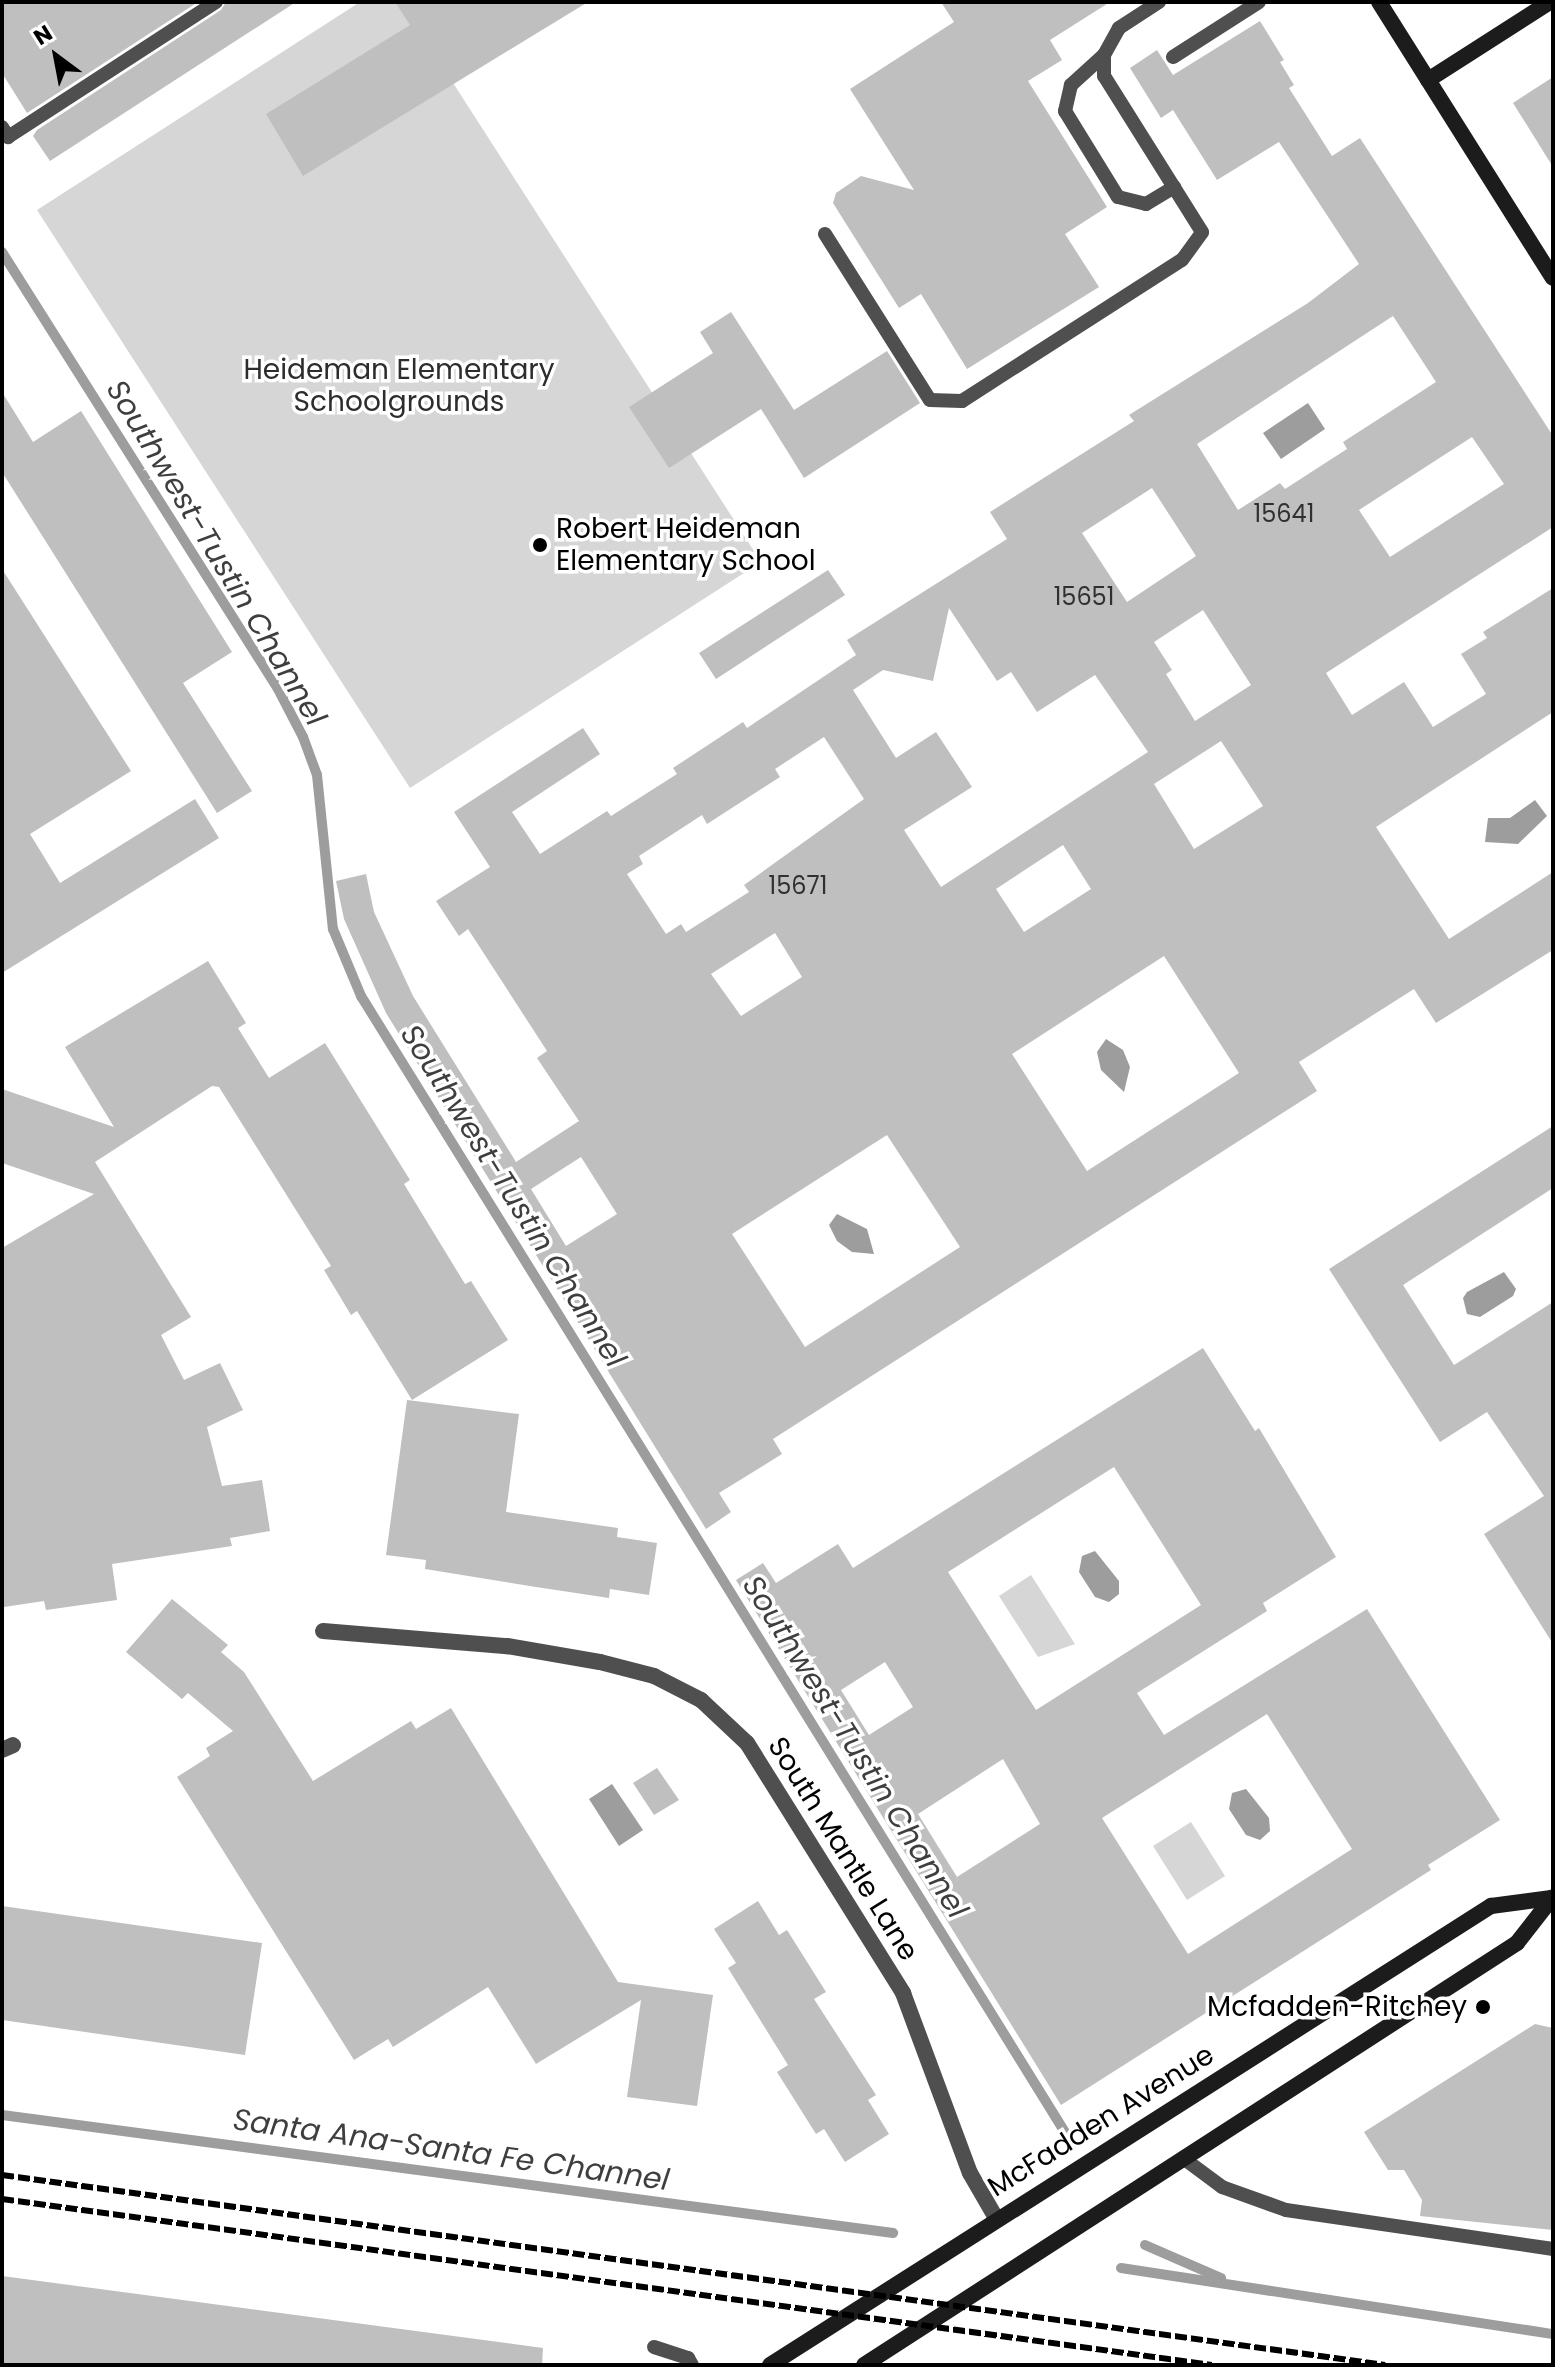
<!DOCTYPE html>
<style>
body{margin:0}
#map{position:relative;width:1555px;height:2367px;overflow:hidden;background:#fff;font-family:Poppins,sans-serif}
div>[style]{position:absolute}
[style*='--x']{left:calc(var(--x)*1px);top:calc(var(--y)*1px);width:calc(var(--w)*1px);rotate:calc(var(--a)*1deg)}
.green>*{inset:0;background:#d6d6d6}
.water>*{inset:0;background:#9d9d9d}
.stream>*{height:10px;margin:-5px;padding:0 5px;transform-origin:5px;border-radius:5px;background:#9d9d9d}
.building>*{inset:0;background:#bfbfbf}
.lane>*{height:14px;margin:-7px;padding:0 7px;transform-origin:7px;border-radius:7px;background:#4f4f4f}
.street>*{height:16px;margin:-8px;padding:0 8px;transform-origin:8px;border-radius:8px;background:#4f4f4f}
.secondary>*{height:16px;margin:-8px;padding:0 8px;transform-origin:8px;border-radius:8px;background:#1c1c1c}
.rail>*{height:6px;margin-top:-3px;transform-origin:0;background:repeating-linear-gradient(90deg,#000 0 12px,transparent 0 16px)}
.dots>*{width:22px;height:22px;translate:-50% -50%;box-sizing:border-box;border:4px solid #fff;border-radius:50%}
span{translate:-50% -50%;white-space:nowrap;text-align:center;line-height:1.15;-webkit-text-stroke:7px #fff;paint-order:stroke}
.number-label{font-size:24px;color:#303030}
.number-label span{-webkit-text-stroke-width:0}
.park-label{font-size:28px;color:#2d2d2d}
.poi-label{font-size:28px;color:#000}
.left{translate:0 -50%;text-align:left}
.right{translate:-100% -50%;text-align:right}
.street-label{font-size:28px;color:#000}
.water-label{font-size:30px;color:#3e3e3e;font-style:italic}
.frame{position:absolute;inset:0;border:4px solid #000;pointer-events:none}
.north{position:absolute;left:16px;top:16px;width:80px;height:80px;-webkit-text-stroke:6px #fff;paint-order:stroke;rotate:328deg;font-size:22px;font-weight:700;line-height:32px;text-align:center;color:#000}
.north::after{content:'';display:block;margin:auto;width:28px;height:36px;background:#000;clip-path:polygon(50% 0,100% 100%,50% 72%,0 100%)}
</style>
<div id="map">
<div class="green">
<i style="clip-path:polygon(360px 2px,401px 2px,761px 562px,410px 788px,37px 210px)"></i>
<i style="clip-path:polygon(1031px 1575px,1075px 1644px,1038px 1657px,999px 1596px)"></i>
<i style="clip-path:polygon(1191px 1822px,1225px 1876px,1187px 1900px,1153px 1846px)"></i>
</div>
<div class="water">
<i style="clip-path:polygon(1308px 403px,1325px 429px,1281px 459px,1263px 433px)"></i>
<i style="clip-path:polygon(1535px 800px,1547px 816px,1518px 844px,1485px 842px,1488px 818px,1510px 818px)"></i>
<i style="clip-path:polygon(1106px 1039px,1123px 1050px,1130px 1067px,1124px 1092px,1101px 1070px,1097px 1052px)"></i>
<i style="clip-path:polygon(837px 1214px,867px 1229px,874px 1254px,852px 1252px,837px 1241px,829px 1225px)"></i>
<i style="clip-path:polygon(1504px 1272px,1516px 1289px,1513px 1296px,1480px 1317px,1467px 1314px,1463px 1298px,1467px 1292px)"></i>
<i style="clip-path:polygon(1095px 1551px,1119px 1581px,1119px 1594px,1109px 1602px,1095px 1597px,1079px 1572px,1082px 1556px)"></i>
<i style="clip-path:polygon(612px 1784px,643px 1830px,619px 1846px,589px 1799px)"></i>
<i style="clip-path:polygon(1246px 1789px,1269px 1818px,1270px 1831px,1260px 1840px,1246px 1835px,1229px 1809px,1232px 1793px)"></i>
</div>
<div class="stream">
<i style="--x:2;--y:252;--w:517;--a:57.72"></i>
<i style="--x:278;--y:689;--w:54;--a:62.5"></i>
<i style="--x:303;--y:737;--w:40;--a:69.8"></i>
<i style="--x:317;--y:775;--w:155;--a:84.1"></i>
<i style="--x:333;--y:929;--w:73;--a:67.3"></i>
<i style="--x:361;--y:996;--w:1339;--a:58.22"></i>
<i style="--x:2;--y:2115;--w:899;--a:7.54"></i>
<i style="--x:1145;--y:2245;--w:83;--a:23.5"></i>
<i style="--x:1121;--y:2268;--w:437;--a:8.7"></i>
</div>
<div class="building">
<i style="clip-path:polygon(2px 2px,198px 2px,27px 113px,2px 73px)"></i>
<i style="clip-path:polygon(226px 2px,296px 2px,50px 161px,33px 136px,37px 130px,221px 10px)"></i>
<i style="clip-path:polygon(395px 2px,588px 2px,303px 176px,266px 114px,410px 25px)"></i>
<i style="clip-path:polygon(941px 2px,1110px 2px,1050px 40px,1062px 60px,1028px 81px,1107px 207px,1065px 234px,1099px 287px,967px 369px,921px 294px,899px 308px,833px 203px,836px 193px,861px 176px,914px 190px,850px 89px,954px 22px)"></i>
<i style="clip-path:polygon(evenodd,1260px 21px,1284px 60px,1280px 62px,1294px 85px,1289px 88px,1332px 156px,1360px 138px,1553px 436px,1553px 527px,1326px 673px,1352px 715px,1404px 682px,1433px 727px,1486px 694px,1461px 654px,1487px 638px,1483px 632px,1553px 588px,1553px 712px,1376px 827px,1449px 939px,1553px 872px,1553px 950px,1436px 1023px,1414px 989px,1299px 1062px,1317px 1091px,773px 1439px,782px 1454px,719px 1493px,731px 1512px,706px 1529px,386px 1013px,344px 919px,336px 881px,366px 874px,374px 912px,413px 996px,516px 1162px,579px 1121px,537px 1058px,547px 1051px,468px 929px,459px 936px,436px 901px,490px 867px,454px 812px,583px 728px,600px 754px,512px 812px,540px 854px,607px 811px,611px 816px,677px 774px,673px 768px,743px 722px,747px 728px,856px 655px,847px 640px,1007px 539px,990px 512px,1134px 421px,1129px 415px,1308px 303px,1359px 264px,1279px 142px,1217px 180px,1173px 110px,1161px 118px,1130px 68px,1157px 50px,1173px 75px,1260px 21px,1393px 316px,1436px 382px,1343px 442px,1347px 449px,1285px 489px,1280px 483px,1238px 510px,1197px 444px,1393px 316px,1260px 21px,1472px 437px,1504px 484px,1390px 557px,1359px 510px,1472px 437px,1260px 21px,1152px 488px,1196px 556px,1127px 602px,1082px 533px,1152px 488px,1260px 21px,949px 608px,997px 681px,1011px 672px,1037px 712px,1095px 675px,1148px 752px,941px 887px,904px 830px,972px 787px,936px 732px,896px 758px,853px 690px,883px 670px,933px 681px,949px 608px,1260px 21px,1203px 610px,1251px 685px,1195px 721px,1166px 674px,1172px 670px,1154px 642px,1203px 610px,1260px 21px,824px 737px,864px 799px,744px 885px,749px 892px,686px 932px,681px 924px,666px 934px,627px 874px,643px 864px,639px 856px,702px 815px,707px 824px,780px 777px,775px 769px,824px 737px,1260px 21px,1221px 741px,1263px 806px,1194px 849px,1154px 784px,1221px 741px,1260px 21px,1063px 845px,1091px 889px,1024px 932px,996px 889px,1063px 845px,1260px 21px,775px 933px,802px 977px,741px 1016px,711px 974px,775px 933px,1260px 21px,1164px 956px,1239px 1073px,1087px 1171px,1012px 1054px,1164px 956px,1260px 21px,887px 1135px,960px 1247px,805px 1347px,732px 1234px,887px 1135px,1260px 21px,581px 1157px,617px 1214px,566px 1246px,531px 1189px,581px 1157px)"></i>
<i style="clip-path:polygon(1553px 77px,1553px 167px,1513px 103px)"></i>
<i style="clip-path:polygon(731px 312px,794px 410px,887px 351px,920px 403px,804px 478px,761px 409px,669px 468px,629px 407px,713px 353px,700px 332px)"></i>
<i style="clip-path:polygon(2px 392px,33px 442px,81px 411px,232px 652px,183px 683px,252px 791px,217px 813px,2px 472px)"></i>
<i style="clip-path:polygon(2px 569px,131px 771px,30px 834px,60px 883px,195px 799px,219px 838px,2px 973px)"></i>
<i style="clip-path:polygon(828px 570px,845px 595px,716px 679px,699px 653px)"></i>
<i style="clip-path:polygon(208px 961px,246px 1023px,238px 1028px,269px 1078px,325px 1043px,410px 1180px,404px 1184px,465px 1284px,471px 1281px,508px 1340px,412px 1400px,357px 1311px,351px 1315px,324px 1270px,331px 1266px,219px 1087px,212px 1086px,95px 1162px,191px 1317px,161px 1335px,184px 1380px,220px 1363px,243px 1410px,207px 1427px,222px 1486px,262px 1480px,270px 1531px,230px 1538px,232px 1546px,112px 1564px,117px 1600px,46px 1610px,44px 1601px,4px 1607px,2px 1248px,94px 1194px,2px 1163px,2px 1089px,114px 1127px,65px 1047px)"></i>
<i style="clip-path:polygon(1553px 1126px,1553px 1188px,1403px 1285px,1454px 1365px,1553px 1302px,1553px 1644px,1484px 1534px,1544px 1496px,1487px 1412px,1440px 1442px,1329px 1269px)"></i>
<i style="clip-path:polygon(evenodd,1203px 1348px,1255px 1431px,1259px 1428px,1336px 1557px,1263px 1603px,1267px 1611px,1137px 1693px,1164px 1735px,1367px 1609px,1500px 1820px,1428px 1865px,1431px 1870px,1061px 2105px,736px 1580px,763px 1563px,776px 1583px,838px 1544px,853px 1568px,1203px 1348px,1114px 1467px,1201px 1605px,1036px 1710px,948px 1572px,1114px 1467px,1203px 1348px,885px 1662px,913px 1707px,869px 1735px,841px 1690px,885px 1662px,1203px 1348px,1267px 1714px,1352px 1849px,1188px 1954px,1102px 1818px,1267px 1714px,1203px 1348px,1003px 1759px,1040px 1824px,957px 1877px,918px 1814px,1003px 1759px)"></i>
<i style="clip-path:polygon(407px 1400px,519px 1414px,506px 1512px,618px 1528px,617px 1537px,657px 1543px,649px 1595px,610px 1589px,609px 1598px,536px 1587px,425px 1569px,426px 1560px,386px 1555px)"></i>
<i style="clip-path:polygon(172px 1599px,228px 1645px,221px 1652px,244px 1672px,313px 1781px,411px 1721px,416px 1729px,451px 1708px,618px 1982px,713px 1995px,697px 2106px,627px 2097px,641px 2000px,536px 2064px,488px 1987px,393px 2047px,388px 2039px,354px 2060px,177px 1777px,210px 1756px,206px 1748px,233px 1731px,188px 1693px,182px 1699px,126px 1652px)"></i>
<i style="clip-path:polygon(657px 1768px,679px 1800px,654px 1815px,633px 1783px)"></i>
<i style="clip-path:polygon(758px 1901px,779px 1935px,787px 1930px,826px 1992px,814px 1999px,876px 2095px,868px 2100px,889px 2134px,845px 2162px,824px 2129px,816px 2134px,777px 2072px,788px 2065px,728px 1968px,736px 1963px,714px 1929px)"></i>
<i style="clip-path:polygon(2px 1906px,262px 1943px,245px 2055px,2px 2020px)"></i>
<i style="clip-path:polygon(1535px 2024px,1553px 2028px,1553px 2230px,1420px 2216px,1422px 2200px,1404px 2170px,1388px 2170px,1364px 2132px)"></i>
<i style="clip-path:polygon(2px 2276px,543px 2348px,542px 2365px,2px 2365px)"></i>
</div>
<div class="lane">
<i style="--x:1159;--y:2;--w:48;--a:147"></i>
<i style="--x:1119;--y:28;--w:31;--a:119"></i>
<i style="--x:1104;--y:55;--w:45;--a:137.7"></i>
<i style="--x:1071;--y:85;--w:27;--a:103"></i>
<i style="--x:1065;--y:111;--w:101;--a:58.4"></i>
<i style="--x:1118;--y:197;--w:29;--a:14"></i>
<i style="--x:1146;--y:204;--w:33;--a:-31"></i>
<i style="--x:1173;--y:57;--w:102;--a:-32.6"></i>
<i style="--x:2;--y:127;--w:12;--a:59"></i>
<i style="--x:8;--y:137;--w:248;--a:-33"></i>
<i style="--x:825;--y:234;--w:196;--a:57.7"></i>
<i style="--x:930;--y:400;--w:32;--a:2"></i>
<i style="--x:962;--y:401;--w:261;--a:-32.7"></i>
<i style="--x:1182;--y:260;--w:34;--a:-54"></i>
<i style="--x:1202;--y:232;--w:184;--a:-122.1"></i>
<i style="--x:1104;--y:76;--w:21;--a:-90"></i>
<i style="--x:1183;--y:2158;--w:49;--a:36.6"></i>
<i style="--x:1222;--y:2187;--w:68;--a:19.8"></i>
<i style="--x:1286;--y:2210;--w:270;--a:8.3"></i>
<i style="--x:654;--y:2347;--w:36;--a:18"></i>
<i style="--x:688;--y:2358;--w:8;--a:60"></i>
</div>
<div class="street">
<i style="--x:323;--y:1631;--w:185;--a:4.7"></i>
<i style="--x:507;--y:1646;--w:94;--a:9.8"></i>
<i style="--x:600;--y:1662;--w:56;--a:14.5"></i>
<i style="--x:654;--y:1676;--w:53;--a:27.1"></i>
<i style="--x:701;--y:1700;--w:63;--a:43.1"></i>
<i style="--x:747;--y:1743;--w:295;--a:58"></i>
<i style="--x:903;--y:1993;--w:192;--a:69.6"></i>
<i style="--x:970;--y:2173;--w:52;--a:60"></i>
<i style="--x:2;--y:1750;--w:12;--a:-24"></i>
</div>
<div class="secondary">
<i style="--x:1379;--y:2;--w:326;--a:57.8"></i>
<i style="--x:1428;--y:80;--w:145;--a:-32.6"></i>
<i style="--x:770;--y:2365;--w:855;--a:-32.48"></i>
<i style="--x:1491;--y:1906;--w:61;--a:-7.6"></i>
<i style="--x:864;--y:2365;--w:777;--a:-32.87"></i>
<i style="--x:1517;--y:1943;--w:58;--a:-52"></i>
</div>
<div class="rail">
<i style="--x:2;--y:2175;--w:1396;--a:7.82"></i>
<i style="--x:2;--y:2199;--w:1221;--a:7.81"></i>
</div>
<div class="dots">
<i style="left:540px;top:545px;background:#000"></i>
<i style="left:1483px;top:2007px;background:#000"></i>
</div>
<div class="number-label">
<span style="left:1284px;top:514px">15641</span>
<span style="left:1084px;top:597px">15651</span>
<span style="left:798px;top:886px">15671</span>
</div>
<div class="park-label">
<span style="left:399px;top:386px">Heideman Elementary<br>Schoolgrounds</span>
</div>
<div class="poi-label">
<span class="left" style="left:556px;top:545px">Robert Heideman<br>Elementary School</span>
<span class="right" style="left:1467px;top:2007px">Mcfadden-Ritchey</span>
</div>
<div class="street-label">
<span style="left:843px;top:1849px;rotate:58deg">South Mantle Lane</span>
<span style="left:1101px;top:2121px;rotate:-32deg">McFadden Avenue</span>
</div>
<div class="water-label">
<span style="left:216px;top:553px;rotate:59deg">Southwest-Tustin Channel</span>
<span style="left:513px;top:1196px;rotate:58deg">Southwest-Tustin Channel</span>
<span style="left:855px;top:1747px;rotate:58deg">Southwest-Tustin Channel</span>
<span style="left:451px;top:2150px;rotate:8deg">Santa Ana-Santa Fe Channel</span>
</div>
<div class="frame"></div>
<div class="north">N</div>
</div>
